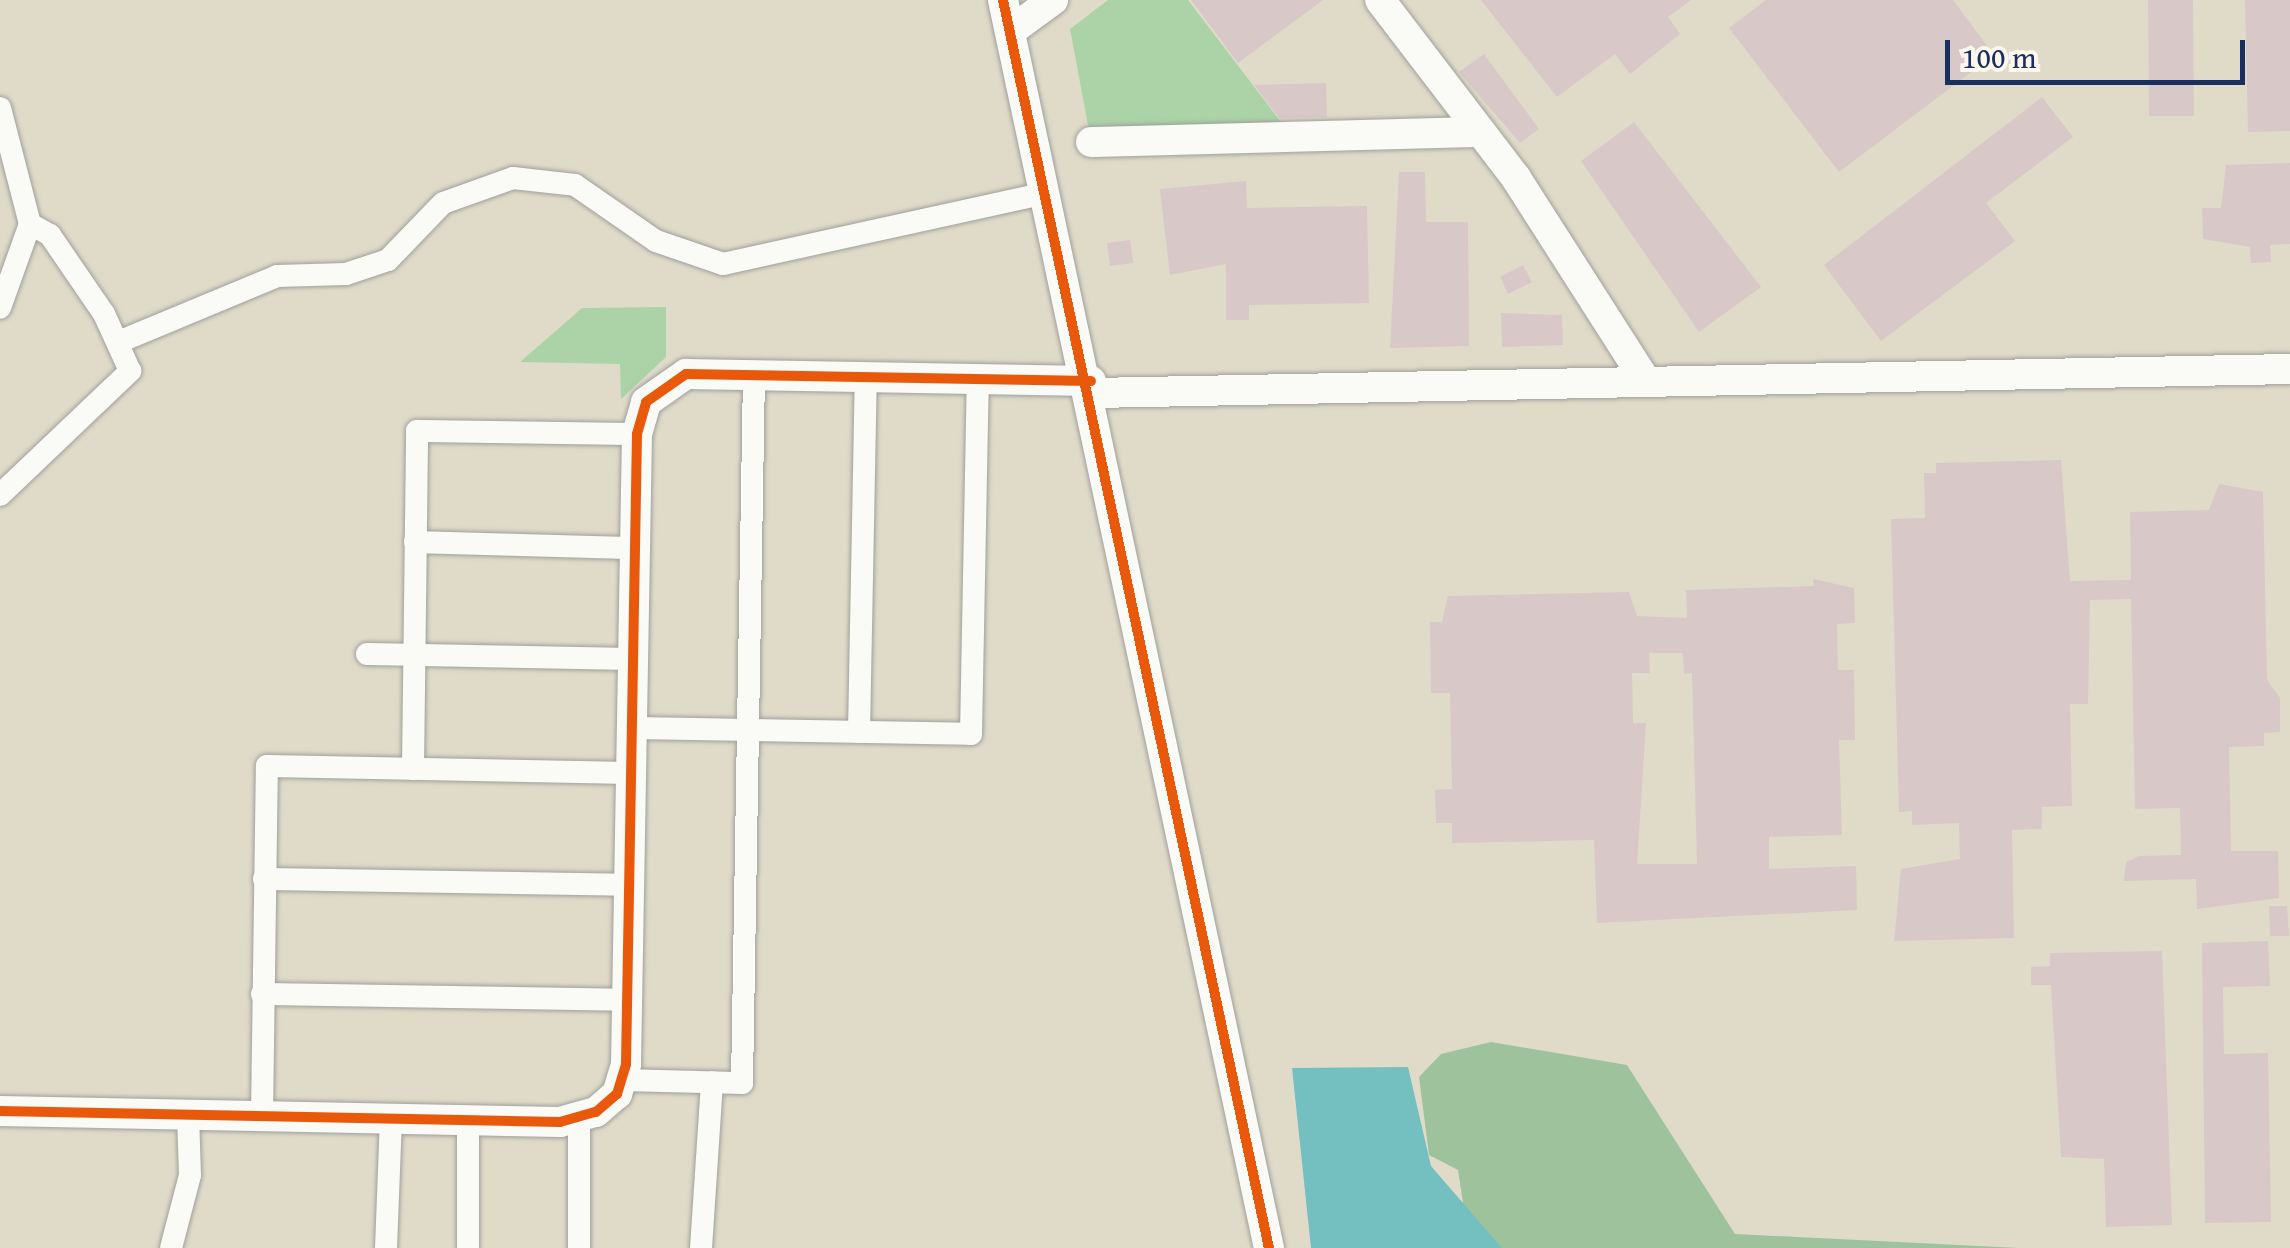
<!DOCTYPE html>
<style>
body{margin:0}
#map{position:relative;width:2290px;height:1248px;overflow:hidden;background:#e0dbc9;font-family:"Gentium Book Plus",serif}
div>[style]{position:absolute}
[style*='--x']{left:calc(var(--x)*1px);top:calc(var(--y)*1px);width:calc(var(--w)*1px);rotate:calc(var(--a)*1deg)}
.green>*{inset:0;background:#abd3a7}
.forest>*{inset:0;background:#9ec39c}
.water>*{inset:0;background:#74c0c1}
.building>*{inset:0;background:#d8c8c8}
.roads{filter:drop-shadow(0 0 2px #a0a09c) drop-shadow(0 0 2px #a0a09c)}
.minor>*{height:22px;margin:-11px;padding:0 11px;transform-origin:11px;border-radius:11px;background:#fafaf7}
.tertiary>*{height:30px;margin:-15px;padding:0 15px;transform-origin:15px;border-radius:15px;background:#fafaf7}
.cycleway>*{height:10px;margin:-5px;padding:0 5px;transform-origin:5px;border-radius:5px;background:#e8590c}
span{translate:-50% -50%;white-space:nowrap;text-align:center;line-height:1.15;-webkit-text-stroke:10px #fbf7ec;paint-order:stroke}
.scale{position:absolute;left:1945px;top:40px;width:300px;height:45px;box-sizing:border-box;border:5px solid #1b2f5e;border-top:0;padding-left:12px;font-size:30px;line-height:35px;white-space:nowrap;color:#1b2f5e;-webkit-text-stroke:8px #fbf7ec;paint-order:stroke}
</style>
<div id="map">
<div class="green">
<i style="clip-path:polygon(1108px 0,1188px 0,1287px 130px,1090px 136px,1070px 29px)"></i>
<i style="clip-path:polygon(666px 307px,666px 357px,621px 399px,620px 364px,520px 362px,582px 308px)"></i>
</div>
<div class="forest">
<i style="clip-path:polygon(1491px 1042px,1627px 1065px,1735px 1234px,2019px 1248px,1494px 1248px,1465px 1216px,1458px 1170px,1429px 1155px,1419px 1077px,1441px 1054px)"></i>
</div>
<div class="water">
<i style="clip-path:polygon(1408px 1067px,1431px 1166px,1502px 1248px,1311px 1248px,1292px 1068px)"></i>
</div>
<div class="building">
<i style="clip-path:polygon(1191px 0,1323px 0,1238px 63px)"></i>
<i style="clip-path:polygon(1481px 0,1691px 0,1668px 17px,1680px 34px,1630px 74px,1615px 54px,1557px 97px)"></i>
<i style="clip-path:polygon(1766px 0,1953px 0,1994px 55px,1839px 172px,1729px 28px)"></i>
<i style="clip-path:polygon(2148px 0,2193px 0,2194px 116px,2149px 116px)"></i>
<i style="clip-path:polygon(2245px 0,2290px 0,2290px 131px,2248px 132px)"></i>
<i style="clip-path:polygon(1484px 54px,1539px 129px,1520px 143px,1459px 72px)"></i>
<i style="clip-path:polygon(1326px 83px,1327px 117px,1279px 118px,1254px 85px)"></i>
<i style="clip-path:polygon(2042px 97px,2073px 137px,1986px 203px,2015px 241px,1881px 341px,1824px 265px)"></i>
<i style="clip-path:polygon(1634px 122px,1761px 287px,1699px 332px,1581px 161px)"></i>
<i style="clip-path:polygon(2290px 163px,2290px 244px,2270px 245px,2271px 262px,2251px 263px,2250px 247px,2203px 239px,2202px 208px,2221px 208px,2226px 165px)"></i>
<i style="clip-path:polygon(1399px 172px,1425px 172px,1426px 222px,1468px 222px,1469px 346px,1390px 348px)"></i>
<i style="clip-path:polygon(1246px 181px,1247px 208px,1367px 206px,1369px 303px,1249px 305px,1249px 320px,1226px 320px,1226px 264px,1170px 275px,1160px 189px)"></i>
<i style="clip-path:polygon(1130px 240px,1133px 263px,1110px 266px,1107px 243px)"></i>
<i style="clip-path:polygon(1523px 265px,1532px 282px,1508px 294px,1500px 277px)"></i>
<i style="clip-path:polygon(1501px 313px,1562px 315px,1563px 345px,1502px 347px)"></i>
<i style="clip-path:polygon(2061px 460px,2070px 581px,2131px 580px,2130px 512px,2209px 510px,2219px 484px,2263px 492px,2267px 680px,2280px 698px,2280px 732px,2264px 733px,2264px 746px,2229px 747px,2231px 851px,2278px 851px,2279px 898px,2197px 909px,2196px 879px,2124px 881px,2126px 862px,2139px 856px,2181px 855px,2180px 808px,2135px 809px,2131px 599px,2090px 600px,2088px 704px,2070px 704px,2072px 806px,2042px 807px,2042px 829px,2012px 830px,2014px 938px,1894px 941px,1901px 869px,1960px 859px,1959px 823px,1912px 825px,1912px 811px,1899px 812px,1891px 519px,1925px 518px,1924px 473px,1936px 473px,1936px 463px)"></i>
<i style="clip-path:polygon(evenodd,1813px 579px,1854px 588px,1855px 623px,1837px 624px,1838px 670px,1854px 670px,1855px 740px,1839px 740px,1842px 835px,1769px 837px,1769px 869px,1856px 866px,1857px 910px,1597px 923px,1594px 840px,1452px 843px,1452px 823px,1436px 823px,1435px 790px,1452px 789px,1450px 693px,1431px 693px,1430px 622px,1442px 622px,1448px 596px,1629px 592px,1637px 616px,1687px 618px,1686px 590px,1814px 586px,1813px 579px,1649px 653px,1683px 653px,1684px 674px,1692px 673px,1697px 864px,1637px 864px,1646px 723px,1633px 723px,1632px 673px,1650px 673px,1649px 653px)"></i>
<i style="clip-path:polygon(2269px 906px,2287px 906px,2289px 936px,2270px 936px)"></i>
<i style="clip-path:polygon(2268px 941px,2270px 986px,2223px 987px,2224px 1054px,2268px 1053px,2271px 1222px,2205px 1223px,2202px 943px)"></i>
<i style="clip-path:polygon(2162px 951px,2172px 1225px,2106px 1227px,2104px 1159px,2061px 1157px,2051px 985px,2031px 985px,2031px 967px,2050px 966px,2050px 953px)"></i>
</div>
<div class="roads">
<div class="minor">
<i style="--x:0;--y:108;--w:120;--a:75.5"></i>
<i style="--x:30;--y:224;--w:89;--a:109.7"></i>
<i style="--x:121;--y:341;--w:169;--a:-22.6"></i>
<i style="--x:277;--y:276;--w:69;--a:-1.7"></i>
<i style="--x:346;--y:274;--w:44;--a:-18.4"></i>
<i style="--x:388;--y:260;--w:79;--a:-46"></i>
<i style="--x:443;--y:203;--w:74;--a:-19.7"></i>
<i style="--x:513;--y:178;--w:62;--a:6.4"></i>
<i style="--x:575;--y:185;--w:98;--a:34.7"></i>
<i style="--x:656;--y:241;--w:71;--a:18.9"></i>
<i style="--x:723;--y:264;--w:332;--a:-12.4"></i>
<i style="--x:0;--y:495;--w:180;--a:-43.6"></i>
<i style="--x:130;--y:371;--w:63;--a:-114.5"></i>
<i style="--x:104;--y:314;--w:96;--a:-124.4"></i>
<i style="--x:50;--y:235;--w:23;--a:-151"></i>
<i style="--x:415;--y:542;--w:220;--a:1.6"></i>
<i style="--x:367;--y:654;--w:266;--a:1.1"></i>
<i style="--x:632;--y:728;--w:339;--a:1"></i>
<i style="--x:971;--y:734;--w:355;--a:-88.9"></i>
<i style="--x:859;--y:732;--w:355;--a:-88.9"></i>
<i style="--x:413;--y:769;--w:338;--a:-89.3"></i>
<i style="--x:417;--y:431;--w:220;--a:0.8"></i>
<i style="--x:264;--y:879;--w:365;--a:0.9"></i>
<i style="--x:262;--y:994;--w:365;--a:0.9"></i>
<i style="--x:624;--y:1080;--w:118;--a:1.5"></i>
<i style="--x:742;--y:1083;--w:709;--a:-89.03"></i>
<i style="--x:262;--y:1116;--w:350;--a:-89.2"></i>
<i style="--x:267;--y:766;--w:364;--a:1.1"></i>
<i style="--x:171;--y:1248;--w:75;--a:-75.4"></i>
<i style="--x:190;--y:1175;--w:61;--a:-91.9"></i>
<i style="--x:386;--y:1248;--w:129;--a:-87.8"></i>
<i style="--x:468;--y:1248;--w:128;--a:-90"></i>
<i style="--x:579;--y:1248;--w:128;--a:-90"></i>
<i style="--x:701;--y:1248;--w:166;--a:-86.2"></i>
</div>
<div class="tertiary">
<i style="--x:1003;--y:0;--w:1276;--a:77.97"></i>
<i style="--x:1380;--y:0;--w:224;--a:52.6"></i>
<i style="--x:1516;--y:178;--w:240;--a:57.4"></i>
<i style="--x:1012;--y:30;--w:51;--a:-36.2"></i>
<i style="--x:1091;--y:142;--w:389;--a:-1.5"></i>
<i style="--x:1094;--y:393;--w:1196;--a:-1.15"></i>
<i style="--x:0;--y:1111;--w:560;--a:1.13"></i>
<i style="--x:560;--y:1122;--w:37;--a:-16"></i>
<i style="--x:596;--y:1112;--w:28;--a:-41"></i>
<i style="--x:617;--y:1094;--w:31;--a:-73"></i>
<i style="--x:626;--y:1064;--w:630;--a:-89"></i>
<i style="--x:637;--y:434;--w:33;--a:-74"></i>
<i style="--x:646;--y:402;--w:49;--a:-35"></i>
<i style="--x:686;--y:374;--w:405;--a:1"></i>
</div>
</div>
<div class="cycleway">
<i style="--x:1003;--y:0;--w:1276;--a:77.97"></i>
<i style="--x:0;--y:1111;--w:560;--a:1.13"></i>
<i style="--x:560;--y:1122;--w:37;--a:-16"></i>
<i style="--x:596;--y:1112;--w:28;--a:-41"></i>
<i style="--x:617;--y:1094;--w:31;--a:-73"></i>
<i style="--x:626;--y:1064;--w:630;--a:-89"></i>
<i style="--x:637;--y:434;--w:33;--a:-74"></i>
<i style="--x:646;--y:402;--w:49;--a:-35"></i>
<i style="--x:686;--y:374;--w:405;--a:1"></i>
</div>
<div class="scale">100 m</div>
</div>
